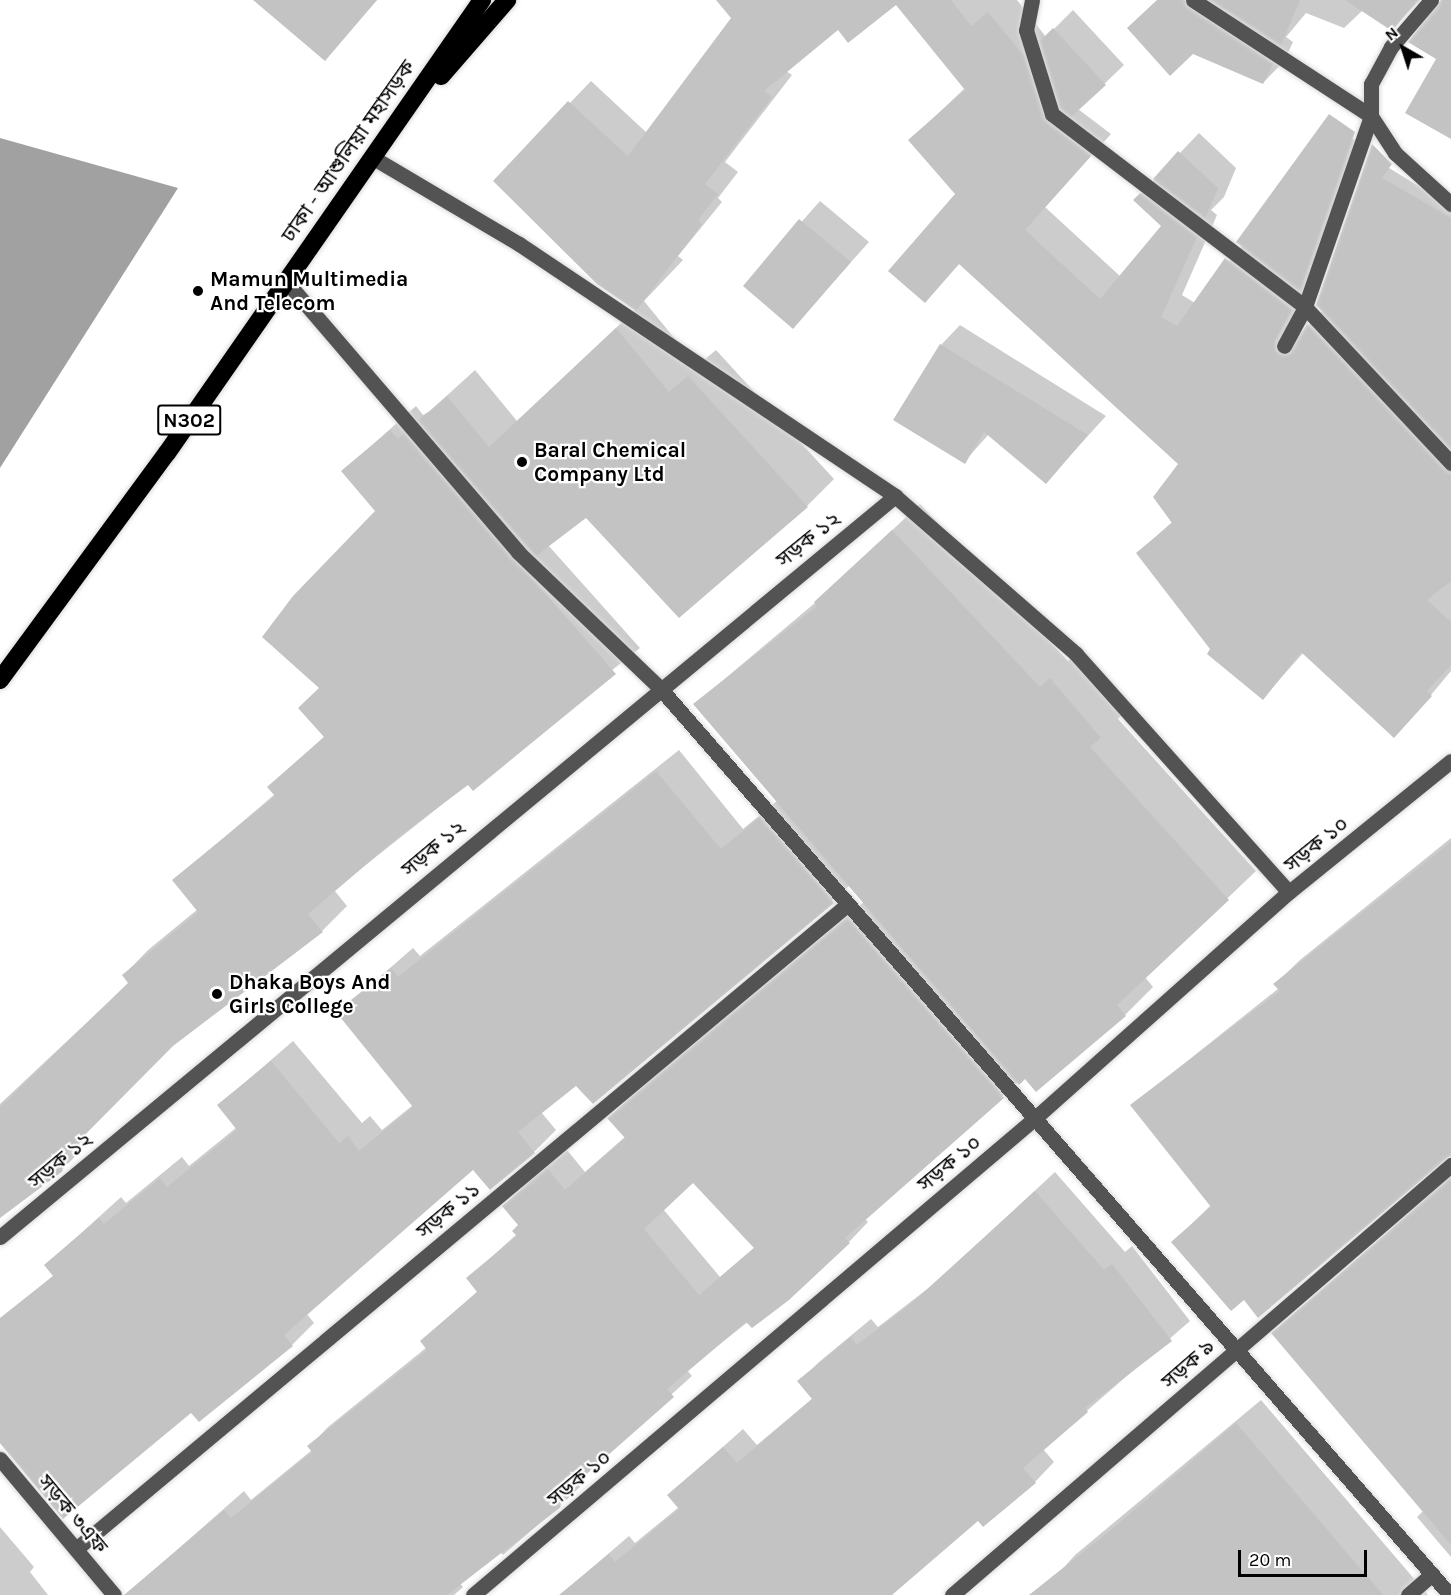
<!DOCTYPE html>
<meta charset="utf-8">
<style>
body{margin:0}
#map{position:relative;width:1451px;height:1595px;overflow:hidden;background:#fff;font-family:Karla,"Noto Sans Bengali",sans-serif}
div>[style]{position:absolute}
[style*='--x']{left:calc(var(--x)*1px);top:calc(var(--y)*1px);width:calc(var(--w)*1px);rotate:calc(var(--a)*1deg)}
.water>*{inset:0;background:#a1a1a1}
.shadow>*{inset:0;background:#0003}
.building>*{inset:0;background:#c3c3c3}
.roads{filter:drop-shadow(0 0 2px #dbdbdb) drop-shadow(0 0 2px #dbdbdb)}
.minor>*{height:15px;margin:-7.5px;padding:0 7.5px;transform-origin:7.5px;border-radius:7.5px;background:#535353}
.highway>*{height:18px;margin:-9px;padding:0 9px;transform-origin:9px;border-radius:9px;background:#000}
.dots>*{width:16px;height:16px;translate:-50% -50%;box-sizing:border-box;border:3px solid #fff;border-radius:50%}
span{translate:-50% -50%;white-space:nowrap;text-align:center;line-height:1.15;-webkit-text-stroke:4.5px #fff;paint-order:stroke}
.shield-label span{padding:2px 4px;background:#fff;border:2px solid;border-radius:4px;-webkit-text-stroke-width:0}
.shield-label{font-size:20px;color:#000;font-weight:700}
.street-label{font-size:21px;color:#000}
.poi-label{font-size:21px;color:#000;font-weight:700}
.left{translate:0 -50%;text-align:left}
.north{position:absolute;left:1373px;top:18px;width:60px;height:60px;-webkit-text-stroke:4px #fff;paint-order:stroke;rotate:321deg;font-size:16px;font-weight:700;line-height:24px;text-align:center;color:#000}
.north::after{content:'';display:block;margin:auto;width:21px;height:27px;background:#000;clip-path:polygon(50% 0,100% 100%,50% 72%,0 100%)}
.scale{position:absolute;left:1238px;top:1550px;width:129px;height:27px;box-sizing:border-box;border:3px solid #000;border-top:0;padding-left:8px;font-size:18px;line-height:21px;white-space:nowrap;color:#000;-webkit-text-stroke:4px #fff;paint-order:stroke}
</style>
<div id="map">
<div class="water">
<i style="clip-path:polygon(0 138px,178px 188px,0 468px)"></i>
</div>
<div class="shadow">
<i style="clip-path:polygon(255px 0,377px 0,325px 59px)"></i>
<i style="clip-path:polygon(718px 0,1017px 0,1046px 37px,1073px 10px,1124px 65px,1078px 109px,1111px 134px,1045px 207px,1121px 277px,1163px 225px,1135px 200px,1199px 133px,1236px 168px,1224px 197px,1211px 210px,1217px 215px,1182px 295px,1195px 303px,1338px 130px,1366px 147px,1296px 320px,1300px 334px,1323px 310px,1381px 163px,1451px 206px,1451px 671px,1415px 714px,1304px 652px,1263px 698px,1212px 649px,1138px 553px,1173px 521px,1180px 464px,960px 263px,924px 301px,957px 194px,910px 140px,965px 88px,896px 3px,838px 28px,786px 71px,792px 75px,725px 162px,738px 172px,718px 198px,722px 202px,678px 256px,683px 260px,644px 301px,697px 366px,716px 350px,834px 479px,807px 506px,586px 516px,548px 545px,640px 648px,334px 890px,347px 906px,322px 931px,173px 1044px,80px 1137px,86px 1145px,62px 1170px,0 1217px,0 1104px,130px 982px,124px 975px,148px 950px,198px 909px,174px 880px,275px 794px,269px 787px,325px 736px,320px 687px,377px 511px,343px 471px,416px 406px,423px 415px,430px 411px,475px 370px,517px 421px,636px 309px,495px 181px,591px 81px,647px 133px,733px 18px)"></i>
<i style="clip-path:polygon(1157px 0,1420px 0,1392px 29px,1363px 10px,1344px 28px,1306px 13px,1286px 37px,1293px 42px,1284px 61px,1263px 83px)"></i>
<i style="clip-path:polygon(820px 201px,869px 242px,793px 327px,745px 286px)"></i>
<i style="clip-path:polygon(960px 325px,1106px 416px,1046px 482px,989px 434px,964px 462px,895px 419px,941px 345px)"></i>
<i style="clip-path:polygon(evenodd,920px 504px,1068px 661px,1078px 652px,1127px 709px,1118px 719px,1256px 871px,1145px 977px,1153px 987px,1125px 1015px,1037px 1090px,1026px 1077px,1018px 1082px,865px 1219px,868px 1222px,849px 1242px,687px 1370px,692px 1376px,575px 1481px,580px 1487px,560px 1506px,503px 1555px,497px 1549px,459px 1582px,463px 1587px,454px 1595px,126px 1595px,244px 1491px,251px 1500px,312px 1450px,309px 1447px,328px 1427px,427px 1347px,422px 1341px,478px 1291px,468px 1278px,517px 1234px,520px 1225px,504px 1206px,524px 1186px,567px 1150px,585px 1172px,626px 1136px,609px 1118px,628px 1099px,864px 902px,850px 885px,593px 1102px,576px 1083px,541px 1112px,556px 1130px,534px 1152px,474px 1168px,306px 1313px,314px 1323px,292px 1345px,199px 1420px,191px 1411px,63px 1517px,0 1443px,0 1322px,54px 1275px,46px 1265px,121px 1197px,126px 1203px,182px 1157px,189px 1166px,237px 1127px,219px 1105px,293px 1041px,362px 1123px,370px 1116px,382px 1130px,413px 1105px,338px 1013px,413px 948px,420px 956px,679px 750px,743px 829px,777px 801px,695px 704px,816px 602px,920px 504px,693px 1181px,755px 1247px,720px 1277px,663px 1209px,693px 1181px)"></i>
<i style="clip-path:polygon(1451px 838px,1451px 1157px,1444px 1156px,1244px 1298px,1173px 1242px,1211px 1205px,1132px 1105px,1279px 988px,1275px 984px,1300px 960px)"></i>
<i style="clip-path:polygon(1055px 1172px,1125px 1252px,1132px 1246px,1190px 1321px,1043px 1449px,1054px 1462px,1035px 1482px,978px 1519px,888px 1595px,560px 1595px,629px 1536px,635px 1543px,679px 1507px,669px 1495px,743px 1429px,757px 1445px,813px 1398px,799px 1382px,819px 1362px,871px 1319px,878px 1327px,935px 1283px)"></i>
<i style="clip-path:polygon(1451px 1176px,1451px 1557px,1417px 1517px,1423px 1511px,1273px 1333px)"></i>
<i style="clip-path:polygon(1261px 1400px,1428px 1595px,1039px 1595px,1075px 1555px)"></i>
<i style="clip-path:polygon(0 1527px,34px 1567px,30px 1572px,48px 1595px,0 1595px)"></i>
</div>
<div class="building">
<i style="clip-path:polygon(253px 0,377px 0,325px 61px)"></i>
<i style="clip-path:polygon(716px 0,951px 0,971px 26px,988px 12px,1024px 56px,1046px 121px,1091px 156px,1025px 230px,1100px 299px,1161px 226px,1133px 200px,1140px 193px,1197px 237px,1161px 317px,1177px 326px,1225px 258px,1292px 310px,1275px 341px,1276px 352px,1290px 354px,1307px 324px,1451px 472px,1451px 581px,1427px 600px,1451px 622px,1451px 665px,1427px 691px,1432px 696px,1394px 738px,1301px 652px,1263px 700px,1207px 654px,1210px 649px,1136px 553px,1172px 523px,1153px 497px,1178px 464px,959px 264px,925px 303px,888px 271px,955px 194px,908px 140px,965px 90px,896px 5px,848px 43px,838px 30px,764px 91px,772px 97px,705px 184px,718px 194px,698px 220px,702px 224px,636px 311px,597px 284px,493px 181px,568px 101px,628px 156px,731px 18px)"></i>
<i style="clip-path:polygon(1157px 0,1183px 0,1273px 64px,1263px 84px,1193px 54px,1170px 76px,1127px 28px)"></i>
<i style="clip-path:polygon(1211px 0,1300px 0,1281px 45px)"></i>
<i style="clip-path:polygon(1345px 0,1418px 0,1392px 31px)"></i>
<i style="clip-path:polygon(1441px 0,1451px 0,1451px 139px,1405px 113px,1436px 59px,1408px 42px)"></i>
<i style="clip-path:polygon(1053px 28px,1106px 85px,1071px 117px,1060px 108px,1040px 41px)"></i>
<i style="clip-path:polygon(1329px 114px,1355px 132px,1300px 291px,1236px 242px)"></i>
<i style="clip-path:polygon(1372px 144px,1392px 164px,1382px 178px,1451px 218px,1451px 449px,1316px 305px)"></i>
<i style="clip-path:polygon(1178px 151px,1218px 188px,1205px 218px,1153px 179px)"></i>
<i style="clip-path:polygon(799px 219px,851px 262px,793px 329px,743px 286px)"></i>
<i style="clip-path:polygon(616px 328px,669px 392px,688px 376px,808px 507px,679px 618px,586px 518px,536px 556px,418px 421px,447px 396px,489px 447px)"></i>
<i style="clip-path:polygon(940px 344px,1088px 435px,1046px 484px,984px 432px,965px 464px,893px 420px)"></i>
<i style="clip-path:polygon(390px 430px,398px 439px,404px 433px,616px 674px,473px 791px,468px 785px,401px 835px,308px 914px,323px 932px,173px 1046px,57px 1163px,63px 1171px,0 1218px,0 1107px,128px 983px,122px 975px,198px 912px,172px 880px,275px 796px,267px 787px,324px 737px,298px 708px,319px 688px,262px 637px,293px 596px,375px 511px,341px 471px)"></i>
<i style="clip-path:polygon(892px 530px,1040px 687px,1050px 678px,1101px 738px,1090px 747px,1229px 900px,1117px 1005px,1126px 1016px,1036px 1092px,1025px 1079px,1019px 1085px,693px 704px,817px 606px,814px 602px)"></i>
<i style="clip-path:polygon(656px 771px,721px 849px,760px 817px,834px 903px,593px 1104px,576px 1086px,518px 1132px,535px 1153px,490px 1190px,473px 1170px,284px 1335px,293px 1346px,199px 1422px,191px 1413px,63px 1519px,0 1443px,0 1318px,53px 1276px,44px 1265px,99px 1218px,104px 1224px,160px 1178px,167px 1187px,237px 1130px,217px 1105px,271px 1061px,339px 1143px,348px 1136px,359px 1151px,413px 1107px,336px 1012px,391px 968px,398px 977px)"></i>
<i style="clip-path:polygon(1451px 842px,1451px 1155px,1258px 1318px,1244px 1300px,1231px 1311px,1171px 1242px,1211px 1207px,1130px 1105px,1280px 991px,1273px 984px)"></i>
<i style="clip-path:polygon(evenodd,847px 918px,1004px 1098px,845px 1238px,850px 1243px,789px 1300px,752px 1328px,746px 1322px,667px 1389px,674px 1397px,556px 1501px,561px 1507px,447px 1595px,124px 1595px,224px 1510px,231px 1518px,312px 1452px,307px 1446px,427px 1350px,420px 1341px,477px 1292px,466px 1278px,517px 1236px,512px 1231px,518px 1225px,502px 1206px,547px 1168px,565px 1190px,625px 1138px,607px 1118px,847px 918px,693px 1183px,754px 1248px,699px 1295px,644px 1229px,693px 1183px)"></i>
<i style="clip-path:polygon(1451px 1178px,1451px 1545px,1271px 1333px)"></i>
<i style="clip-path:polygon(1035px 1191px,1104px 1270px,1112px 1264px,1172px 1341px,1085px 1408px,1088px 1412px,1023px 1468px,1036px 1483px,983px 1527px,978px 1521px,892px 1595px,559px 1595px,609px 1554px,615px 1562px,679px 1509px,667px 1495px,723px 1447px,737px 1463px,812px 1399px,797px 1381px,851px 1337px,857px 1345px,913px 1302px)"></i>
<i style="clip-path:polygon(1236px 1423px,1383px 1595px,1029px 1595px,1112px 1529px)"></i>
</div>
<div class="roads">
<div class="minor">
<i style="--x:1032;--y:0;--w:31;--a:101"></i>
<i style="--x:1026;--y:30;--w:88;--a:72.8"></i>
<i style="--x:1052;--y:114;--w:318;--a:37.3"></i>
<i style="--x:1305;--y:307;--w:214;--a:46.9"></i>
<i style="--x:1193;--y:0;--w:212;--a:33.1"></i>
<i style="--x:1371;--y:116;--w:202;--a:109.1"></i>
<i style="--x:1305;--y:307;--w:44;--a:118.3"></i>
<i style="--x:1431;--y:0;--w:62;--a:130.4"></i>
<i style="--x:1391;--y:47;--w:42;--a:118.4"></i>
<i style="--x:1371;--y:84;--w:32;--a:90"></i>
<i style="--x:1371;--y:116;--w:44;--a:57"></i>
<i style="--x:1395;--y:153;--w:76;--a:42.3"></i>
<i style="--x:372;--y:157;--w:171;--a:30.6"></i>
<i style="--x:519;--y:244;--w:453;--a:33.8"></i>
<i style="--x:895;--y:496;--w:240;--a:41.1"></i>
<i style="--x:1076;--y:654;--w:319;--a:48.2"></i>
<i style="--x:286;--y:281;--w:357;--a:49.4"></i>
<i style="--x:518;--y:552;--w:195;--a:43.8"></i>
<i style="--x:659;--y:687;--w:1204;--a:48.94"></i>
<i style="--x:0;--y:1237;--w:1162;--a:-39.62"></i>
<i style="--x:0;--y:1459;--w:177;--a:50"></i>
<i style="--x:76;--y:1549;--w:1006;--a:-39.88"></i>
<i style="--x:473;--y:1595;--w:737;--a:-40.32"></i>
<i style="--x:1035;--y:1118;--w:340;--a:-41.7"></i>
<i style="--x:1289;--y:892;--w:208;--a:-39"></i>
<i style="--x:952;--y:1595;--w:659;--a:-40.75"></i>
<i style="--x:1408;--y:1595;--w:32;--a:-41"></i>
</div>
<div class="highway">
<i style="--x:441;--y:76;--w:101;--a:-49"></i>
<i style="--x:0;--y:680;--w:282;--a:-53.7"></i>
<i style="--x:167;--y:453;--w:552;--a:-55.19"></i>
</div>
</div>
<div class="dots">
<i style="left:198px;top:291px;background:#000"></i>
<i style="left:522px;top:462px;background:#000"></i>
<i style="left:217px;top:994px;background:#000"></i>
</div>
<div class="shield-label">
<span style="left:189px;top:420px">N302</span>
</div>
<div class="street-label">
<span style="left:348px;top:151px;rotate:-55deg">ঢাকা - আশুলিয়া মহাসড়ক</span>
<span style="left:808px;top:539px;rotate:-39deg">সড়ক ১২</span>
<span style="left:1316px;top:844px;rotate:-39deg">সড়ক ১০</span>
<span style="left:433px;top:848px;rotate:-40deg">সড়ক ১২</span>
<span style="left:60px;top:1160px;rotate:-40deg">সড়ক ১২</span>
<span style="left:949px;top:1163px;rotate:-40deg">সড়ক ১০</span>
<span style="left:448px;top:1210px;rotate:-40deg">সড়ক ১১</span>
<span style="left:1188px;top:1364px;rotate:-41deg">সড়ক ৯</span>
<span style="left:579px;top:1478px;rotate:-40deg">সড়ক ১০</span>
<span style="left:73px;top:1514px;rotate:50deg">সড়ক ৩এফ</span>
</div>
<div class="poi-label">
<span class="left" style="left:210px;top:291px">Mamun Multimedia<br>And Telecom</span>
<span class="left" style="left:534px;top:462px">Baral Chemical<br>Company Ltd</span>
<span class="left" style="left:229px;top:994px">Dhaka Boys And<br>Girls College</span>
</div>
<div class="north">N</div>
<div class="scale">20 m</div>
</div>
